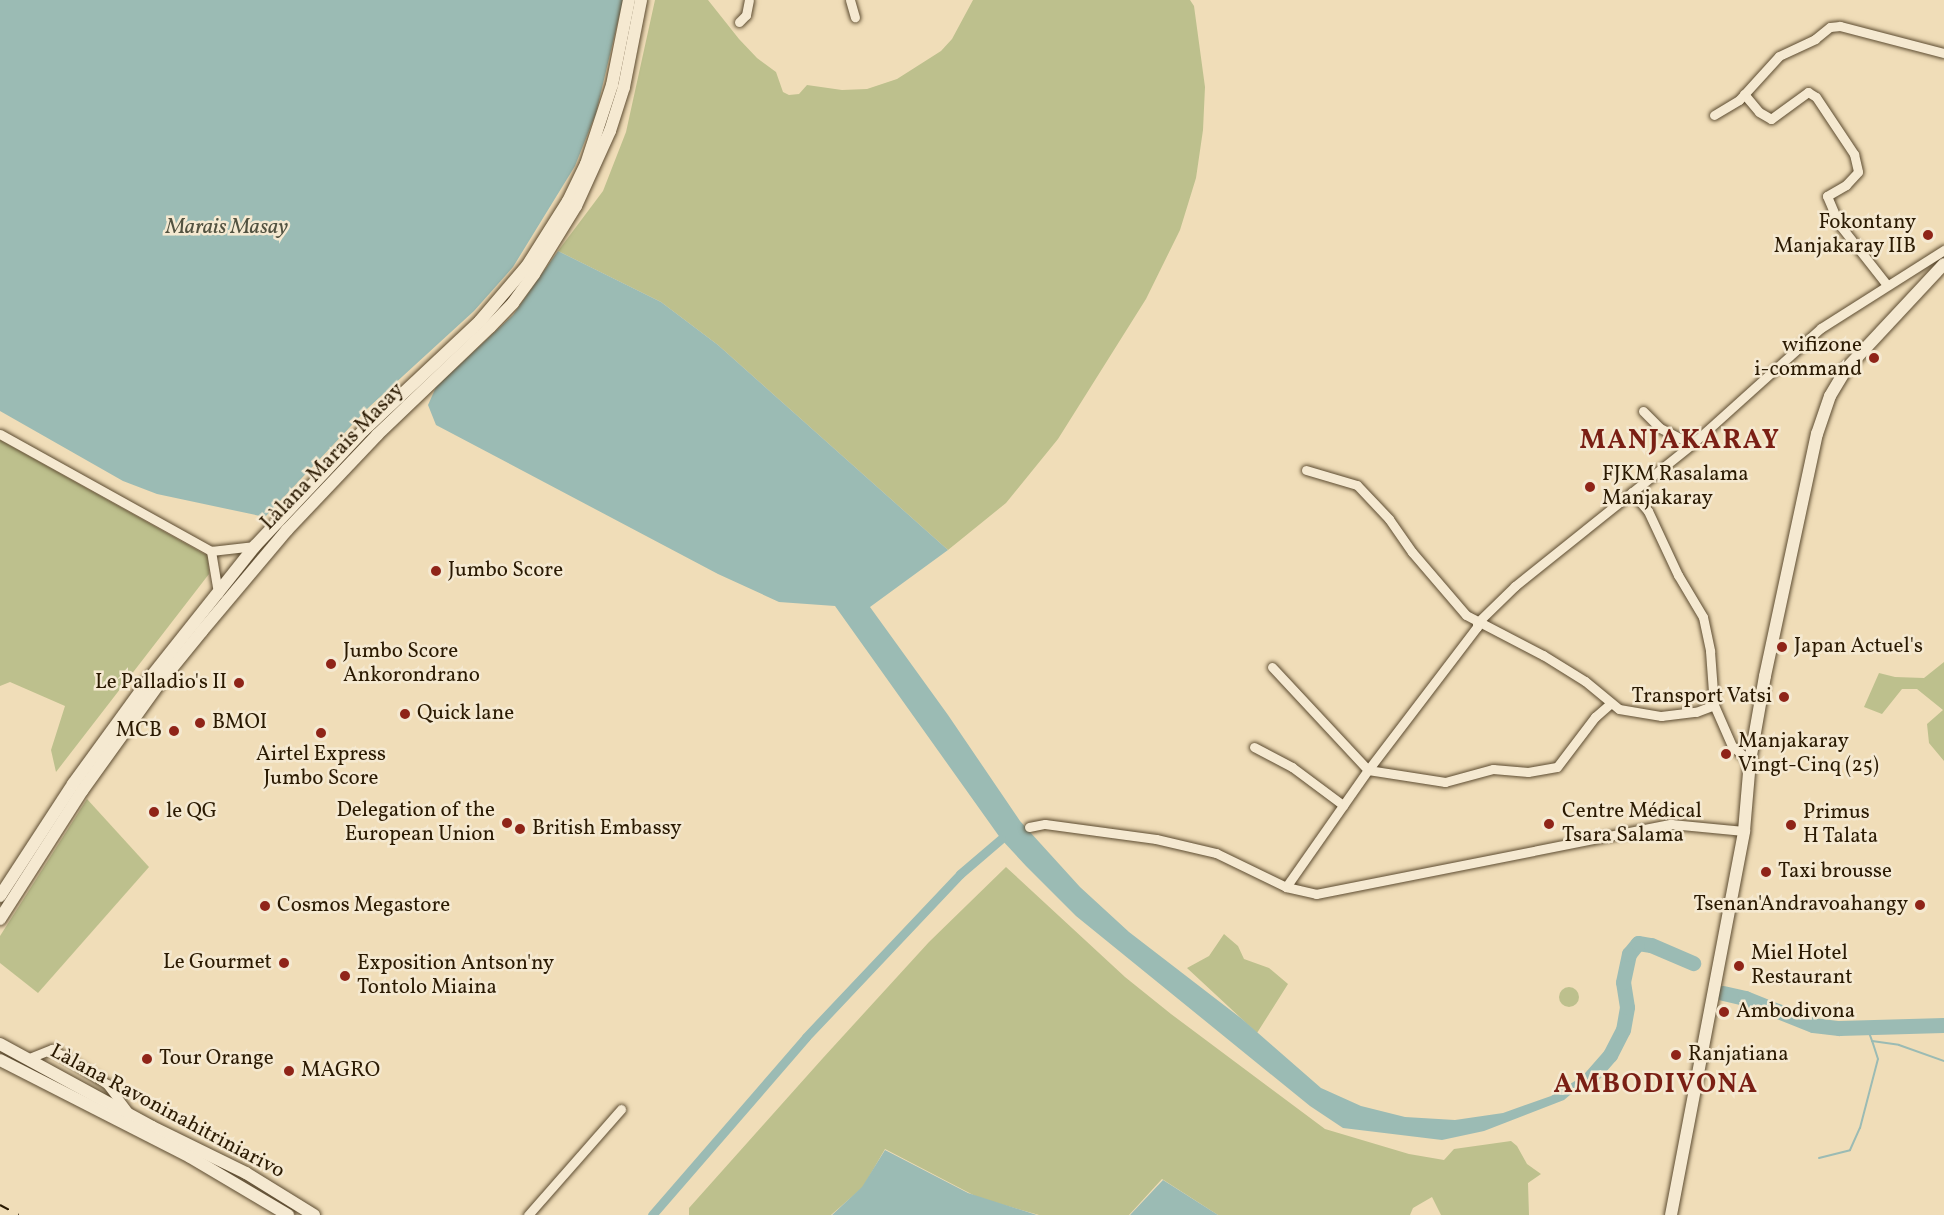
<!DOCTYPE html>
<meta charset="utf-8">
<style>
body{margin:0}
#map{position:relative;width:1944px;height:1215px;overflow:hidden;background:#f0ddb8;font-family:Vollkorn,serif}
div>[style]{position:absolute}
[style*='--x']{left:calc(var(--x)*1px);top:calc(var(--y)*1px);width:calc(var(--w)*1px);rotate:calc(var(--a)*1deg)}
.green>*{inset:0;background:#bdc08d}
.round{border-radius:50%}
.water>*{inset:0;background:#9bbbb4}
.stream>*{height:2px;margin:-1px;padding:0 1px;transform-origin:1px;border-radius:1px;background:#9bbbb4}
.canal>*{height:9px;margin:-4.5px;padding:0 4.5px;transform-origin:4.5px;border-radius:4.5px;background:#9bbbb4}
.river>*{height:15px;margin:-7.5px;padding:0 7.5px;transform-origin:7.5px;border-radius:7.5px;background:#9bbbb4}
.roads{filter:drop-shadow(0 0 2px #5c4b30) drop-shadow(0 0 2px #5c4b30)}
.minor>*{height:9px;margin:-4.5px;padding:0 4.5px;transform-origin:4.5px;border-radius:4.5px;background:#f5e9d1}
.secondary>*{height:12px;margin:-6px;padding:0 6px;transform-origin:6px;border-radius:6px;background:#f5e9d1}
.rail>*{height:2px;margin-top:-1px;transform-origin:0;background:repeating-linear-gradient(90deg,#2b1a02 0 10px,transparent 0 20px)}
.dots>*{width:16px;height:16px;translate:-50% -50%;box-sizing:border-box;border:3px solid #f5e9d1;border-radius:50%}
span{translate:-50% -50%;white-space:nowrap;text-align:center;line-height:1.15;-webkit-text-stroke:5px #f5e9d1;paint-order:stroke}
.poi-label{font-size:21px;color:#2b1a02}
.right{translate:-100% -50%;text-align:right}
.left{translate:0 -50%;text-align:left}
.street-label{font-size:21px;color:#2b1a02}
.water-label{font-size:22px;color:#525240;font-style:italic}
.district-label{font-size:27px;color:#7a1f14;font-weight:700;letter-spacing:1.5px}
</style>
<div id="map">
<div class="green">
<i style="clip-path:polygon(655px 0,708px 0,739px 39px,757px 58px,776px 72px,783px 92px,789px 95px,799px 94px,807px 85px,842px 90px,867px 89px,897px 79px,941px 51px,952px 39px,973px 0,1190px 0,1194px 6px,1205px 87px,1203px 130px,1196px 178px,1180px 230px,1146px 299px,1058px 439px,1006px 503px,948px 550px,718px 345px,661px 302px,558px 251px,603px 191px,626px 132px)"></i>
<i style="clip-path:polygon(0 440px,208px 556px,209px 574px,56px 772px,51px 750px,65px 706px,10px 682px,0 686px)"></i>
<i style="clip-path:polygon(1944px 662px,1944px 761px,1929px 743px,1927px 724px,1943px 710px,1917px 689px,1902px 689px,1882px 714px,1864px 707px,1879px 673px,1895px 677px,1924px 678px)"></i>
<i style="clip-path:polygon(87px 799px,149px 867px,38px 993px,0 963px,0 936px)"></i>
<i style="clip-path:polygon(1006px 867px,1125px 977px,1171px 1014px,1325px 1129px,1409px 1154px,1444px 1160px,1454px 1149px,1511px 1141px,1517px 1146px,1527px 1164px,1541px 1174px,1528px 1183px,1529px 1215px,1441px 1215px,1432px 1197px,1413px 1208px,1410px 1215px,1218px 1215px,1162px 1179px,1129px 1215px,1039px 1215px,979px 1198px,885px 1149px,863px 1187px,831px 1215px,689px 1215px,689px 1208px,823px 1058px,929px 942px)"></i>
<i style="clip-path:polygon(1224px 934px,1238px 946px,1244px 959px,1269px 968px,1288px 984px,1257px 1033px,1187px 968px,1209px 956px)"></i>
<i class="round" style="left:1559px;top:987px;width:20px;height:20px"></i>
</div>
<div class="water">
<i style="clip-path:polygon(0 0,623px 0,596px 113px,575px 166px,513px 267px,474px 311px,368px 408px,265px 517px,157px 494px,123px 481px,0 411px)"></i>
<i style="clip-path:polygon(558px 251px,661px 302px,718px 345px,948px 550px,870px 607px,948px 715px,1020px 821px,1080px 887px,1129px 932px,1242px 1019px,1321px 1088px,1361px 1106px,1405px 1117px,1455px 1120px,1503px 1113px,1551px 1096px,1586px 1074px,1589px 1079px,1564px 1100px,1484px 1131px,1442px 1140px,1343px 1128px,1310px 1106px,1076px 916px,1026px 866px,1001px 839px,835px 606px,779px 602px,718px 574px,436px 425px,428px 405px,436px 387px,513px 315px)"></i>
<i style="clip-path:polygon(885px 1150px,968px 1193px,1037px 1215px,832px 1215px,862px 1187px)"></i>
<i style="clip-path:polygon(1163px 1180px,1218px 1215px,1130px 1215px)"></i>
</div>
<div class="stream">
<i style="--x:1867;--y:1027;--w:15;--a:70"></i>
<i style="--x:1872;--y:1041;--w:27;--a:8"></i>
<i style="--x:1899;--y:1045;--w:48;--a:19.6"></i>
<i style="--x:1819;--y:1158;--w:32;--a:-14"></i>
<i style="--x:1850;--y:1150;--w:24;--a:-66"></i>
<i style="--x:1860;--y:1128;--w:71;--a:-75.4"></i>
<i style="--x:1878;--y:1059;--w:19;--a:-108"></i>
</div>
<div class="canal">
<i style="--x:652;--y:1215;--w:235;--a:-49.1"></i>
<i style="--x:806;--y:1037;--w:224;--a:-46.6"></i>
<i style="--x:960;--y:874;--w:54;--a:-40.5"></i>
</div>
<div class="river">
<i style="--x:1723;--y:993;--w:23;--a:13"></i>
<i style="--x:1745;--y:998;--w:73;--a:21.7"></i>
<i style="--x:1813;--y:1025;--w:26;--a:7"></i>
<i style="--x:1839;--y:1028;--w:105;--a:-1.6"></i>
<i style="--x:1589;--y:1079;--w:32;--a:-49"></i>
<i style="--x:1610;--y:1055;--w:28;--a:-63"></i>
<i style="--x:1623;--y:1030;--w:23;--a:-80"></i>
<i style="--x:1627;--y:1007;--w:25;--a:-99"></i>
<i style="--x:1623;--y:982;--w:29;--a:-78"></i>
<i style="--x:1629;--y:954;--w:14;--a:-51"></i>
<i style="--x:1638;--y:943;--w:13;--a:9"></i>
<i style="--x:1651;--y:945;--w:46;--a:23.2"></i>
</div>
<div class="roads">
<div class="minor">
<i style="--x:850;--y:0;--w:18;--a:74"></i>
<i style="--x:739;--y:22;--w:10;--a:-45"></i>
<i style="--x:746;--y:15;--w:15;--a:-79"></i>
<i style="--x:1744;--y:94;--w:23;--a:50"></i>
<i style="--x:1759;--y:112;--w:14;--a:30"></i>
<i style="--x:1771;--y:119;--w:46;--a:-36.1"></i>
<i style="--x:1808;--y:92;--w:9;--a:32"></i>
<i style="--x:1816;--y:97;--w:69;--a:56.3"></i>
<i style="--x:1854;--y:154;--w:18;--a:77"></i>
<i style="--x:1858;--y:172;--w:18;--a:133"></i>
<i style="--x:1846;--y:185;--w:22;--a:150"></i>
<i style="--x:1827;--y:196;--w:30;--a:67"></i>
<i style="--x:1839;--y:224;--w:78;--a:51.8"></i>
<i style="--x:1714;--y:115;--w:29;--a:-31"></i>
<i style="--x:1739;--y:100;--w:59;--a:-47.7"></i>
<i style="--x:1779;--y:56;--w:40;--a:-25"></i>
<i style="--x:1815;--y:39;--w:19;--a:-39"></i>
<i style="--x:1830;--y:27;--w:10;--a:-6"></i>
<i style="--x:1840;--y:26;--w:107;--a:14.6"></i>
<i style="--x:1643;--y:411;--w:24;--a:45"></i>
<i style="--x:1660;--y:428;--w:36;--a:27"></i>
<i style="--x:0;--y:434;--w:241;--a:29"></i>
<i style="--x:211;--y:551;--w:44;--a:-6.5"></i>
<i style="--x:1306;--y:470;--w:53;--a:16.4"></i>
<i style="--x:1357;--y:485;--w:47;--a:46.7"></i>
<i style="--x:1389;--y:519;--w:40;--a:55.1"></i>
<i style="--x:1412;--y:552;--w:83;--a:49.4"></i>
<i style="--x:1466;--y:615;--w:87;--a:27.5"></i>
<i style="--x:1543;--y:655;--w:49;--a:31.8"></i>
<i style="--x:1585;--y:681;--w:44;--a:39.5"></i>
<i style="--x:1619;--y:709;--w:43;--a:9.5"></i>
<i style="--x:1661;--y:716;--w:35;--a:-7"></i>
<i style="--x:1696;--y:712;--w:19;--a:-21"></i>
<i style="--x:1632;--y:492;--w:25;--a:50"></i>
<i style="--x:1648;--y:511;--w:71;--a:64.9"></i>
<i style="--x:1678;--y:575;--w:49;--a:59.2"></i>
<i style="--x:1703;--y:617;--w:35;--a:78"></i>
<i style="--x:1710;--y:651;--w:54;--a:85.8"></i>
<i style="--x:1714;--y:705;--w:45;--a:66.3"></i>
<i style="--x:1732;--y:746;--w:23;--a:40"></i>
<i style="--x:211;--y:551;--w:43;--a:80.5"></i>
<i style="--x:1272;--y:667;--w:141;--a:47"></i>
<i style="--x:1368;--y:770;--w:78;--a:8.9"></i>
<i style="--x:1445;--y:782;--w:50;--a:-15.2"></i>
<i style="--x:1493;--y:769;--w:35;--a:5"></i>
<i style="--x:1528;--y:772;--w:29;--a:-10"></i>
<i style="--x:1557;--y:767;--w:63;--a:-52.8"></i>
<i style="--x:1595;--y:717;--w:21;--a:-41"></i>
<i style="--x:1254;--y:747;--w:43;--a:27.8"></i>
<i style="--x:1292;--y:767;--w:64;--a:36.7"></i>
<i style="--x:1029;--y:827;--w:16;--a:-11"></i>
<i style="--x:1045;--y:824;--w:112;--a:7.7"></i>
<i style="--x:1156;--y:839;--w:62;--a:13.1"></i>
<i style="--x:1216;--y:853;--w:78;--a:25.9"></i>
<i style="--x:1286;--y:887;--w:31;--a:13"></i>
<i style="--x:1316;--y:894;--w:362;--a:-11.2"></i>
<i style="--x:1671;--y:824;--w:73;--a:5.5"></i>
<i style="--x:1286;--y:887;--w:143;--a:-55"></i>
<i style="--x:1368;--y:770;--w:180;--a:-52.7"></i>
<i style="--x:1477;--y:627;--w:4;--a:-90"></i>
<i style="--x:1477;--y:623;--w:53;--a:-44.2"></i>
<i style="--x:1515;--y:586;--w:227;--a:-38.7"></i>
<i style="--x:1692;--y:444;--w:173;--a:-42"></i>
<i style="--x:1821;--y:328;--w:146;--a:-32.4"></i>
<i style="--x:27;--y:1059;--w:27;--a:-22"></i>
<i style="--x:52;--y:1049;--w:65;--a:32.5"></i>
<i style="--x:107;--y:1084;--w:35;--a:53"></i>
<i style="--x:528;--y:1215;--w:141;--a:-48.7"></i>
</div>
<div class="secondary">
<i style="--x:0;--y:896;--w:134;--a:-56.9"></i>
<i style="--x:73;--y:784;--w:131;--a:-54"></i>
<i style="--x:150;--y:678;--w:169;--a:-51.5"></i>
<i style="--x:255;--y:546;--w:159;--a:-46.8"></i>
<i style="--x:364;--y:430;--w:159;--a:-43.2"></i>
<i style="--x:480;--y:321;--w:72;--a:-49.5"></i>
<i style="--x:527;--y:266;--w:77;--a:-57.8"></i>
<i style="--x:568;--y:201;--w:41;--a:-64.1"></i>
<i style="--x:586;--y:164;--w:83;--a:-71.8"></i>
<i style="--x:612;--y:85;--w:87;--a:-78.7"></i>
<i style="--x:0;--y:919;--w:152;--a:-57.4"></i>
<i style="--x:82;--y:791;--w:132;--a:-54.3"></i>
<i style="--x:159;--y:684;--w:68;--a:-50.9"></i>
<i style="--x:202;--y:631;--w:132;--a:-49.9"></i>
<i style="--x:287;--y:530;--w:131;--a:-46.5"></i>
<i style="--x:377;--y:435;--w:156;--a:-43.7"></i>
<i style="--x:490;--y:327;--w:33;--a:-46"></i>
<i style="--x:513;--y:303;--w:36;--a:-54"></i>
<i style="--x:534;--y:274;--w:80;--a:-58.3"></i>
<i style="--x:576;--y:206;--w:82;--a:-65.6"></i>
<i style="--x:610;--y:131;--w:46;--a:-72.3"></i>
<i style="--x:624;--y:87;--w:89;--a:-78.9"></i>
<i style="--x:0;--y:1044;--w:173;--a:28.6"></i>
<i style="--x:152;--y:1127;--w:105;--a:26.1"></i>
<i style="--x:246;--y:1173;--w:80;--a:31.7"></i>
<i style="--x:0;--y:1060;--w:213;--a:27"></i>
<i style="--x:190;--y:1157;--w:114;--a:30.6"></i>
<i style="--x:1671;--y:1215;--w:391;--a:-79.2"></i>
<i style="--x:1744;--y:831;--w:70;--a:-85.1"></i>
<i style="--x:1750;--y:761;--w:86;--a:-80"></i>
<i style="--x:1765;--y:676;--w:248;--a:-77.9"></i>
<i style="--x:1817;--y:434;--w:40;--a:-71.1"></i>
<i style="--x:1830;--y:396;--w:33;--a:-59"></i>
<i style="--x:1847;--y:368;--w:142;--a:-47"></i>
</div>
</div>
<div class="rail">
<i style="--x:0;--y:1205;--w:21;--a:28"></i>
</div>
<div class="dots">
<i style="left:1928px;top:235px;background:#8f2418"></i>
<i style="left:1874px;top:358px;background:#8f2418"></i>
<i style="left:1590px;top:487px;background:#8f2418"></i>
<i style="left:436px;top:571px;background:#8f2418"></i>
<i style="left:1782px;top:647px;background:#8f2418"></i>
<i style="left:331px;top:664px;background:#8f2418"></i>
<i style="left:239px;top:683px;background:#8f2418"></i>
<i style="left:1784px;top:697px;background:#8f2418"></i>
<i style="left:405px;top:714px;background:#8f2418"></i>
<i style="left:200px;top:723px;background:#8f2418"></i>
<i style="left:174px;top:731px;background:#8f2418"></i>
<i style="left:321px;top:733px;background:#8f2418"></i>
<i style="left:1726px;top:754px;background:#8f2418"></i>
<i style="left:154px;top:812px;background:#8f2418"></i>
<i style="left:507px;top:823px;background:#8f2418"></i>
<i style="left:1549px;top:824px;background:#8f2418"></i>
<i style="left:1791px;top:825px;background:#8f2418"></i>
<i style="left:520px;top:829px;background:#8f2418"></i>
<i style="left:1766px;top:872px;background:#8f2418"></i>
<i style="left:1920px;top:905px;background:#8f2418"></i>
<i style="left:265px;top:906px;background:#8f2418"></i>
<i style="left:284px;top:963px;background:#8f2418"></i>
<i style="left:1739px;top:966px;background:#8f2418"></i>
<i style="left:345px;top:976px;background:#8f2418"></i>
<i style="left:1724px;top:1012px;background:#8f2418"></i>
<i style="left:1676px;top:1055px;background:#8f2418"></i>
<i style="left:147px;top:1059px;background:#8f2418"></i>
<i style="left:289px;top:1071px;background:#8f2418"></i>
</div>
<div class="poi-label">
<span class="right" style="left:1916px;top:235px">Fokontany<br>Manjakaray IIB</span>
<span class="right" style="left:1862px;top:358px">wifizone<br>i-command</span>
<span class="left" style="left:1602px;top:487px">FJKM Rasalama<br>Manjakaray</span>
<span class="left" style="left:448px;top:571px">Jumbo Score</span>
<span class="left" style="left:1794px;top:647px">Japan Actuel's</span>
<span class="left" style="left:343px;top:664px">Jumbo Score<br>Ankorondrano</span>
<span class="right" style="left:227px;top:683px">Le Palladio's II</span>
<span class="right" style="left:1772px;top:697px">Transport Vatsi</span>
<span class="left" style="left:417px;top:714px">Quick lane</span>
<span class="left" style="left:212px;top:723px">BMOI</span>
<span class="right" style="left:162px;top:731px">MCB</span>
<span class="left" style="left:1738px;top:754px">Manjakaray<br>Vingt-Cinq (25)</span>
<span style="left:321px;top:767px">Airtel Express<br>Jumbo Score</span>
<span class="right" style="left:495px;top:823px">Delegation of the<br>European Union</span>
<span class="left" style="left:166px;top:812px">le QG</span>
<span class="left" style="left:1562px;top:824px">Centre Médical<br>Tsara Salama</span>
<span class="left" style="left:1803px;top:825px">Primus<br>H Talata</span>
<span class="left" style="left:532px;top:829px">British Embassy</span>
<span class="left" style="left:1778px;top:872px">Taxi brousse</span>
<span class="right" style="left:1908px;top:905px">Tsenan'Andravoahangy</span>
<span class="left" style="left:277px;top:906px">Cosmos Megastore</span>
<span class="left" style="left:1751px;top:966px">Miel Hotel<br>Restaurant</span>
<span class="right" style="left:272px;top:963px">Le Gourmet</span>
<span class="left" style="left:357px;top:976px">Exposition Antson'ny<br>Tontolo Miaina</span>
<span class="left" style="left:1736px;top:1012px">Ambodivona</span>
<span class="left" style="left:1688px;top:1055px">Ranjatiana</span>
<span class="left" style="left:159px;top:1059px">Tour Orange</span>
<span class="left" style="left:301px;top:1071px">MAGRO</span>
</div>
<div class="street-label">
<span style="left:333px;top:457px;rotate:-46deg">Làlana Marais Masay</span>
<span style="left:167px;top:1112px;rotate:28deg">Làlana Ravoninahitriniarivo</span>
</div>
<div class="water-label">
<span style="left:227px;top:228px">Marais Masay</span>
</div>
<div class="district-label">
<span style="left:1680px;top:442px">MANJAKARAY</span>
<span style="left:1656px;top:1086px">AMBODIVONA</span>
</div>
</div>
